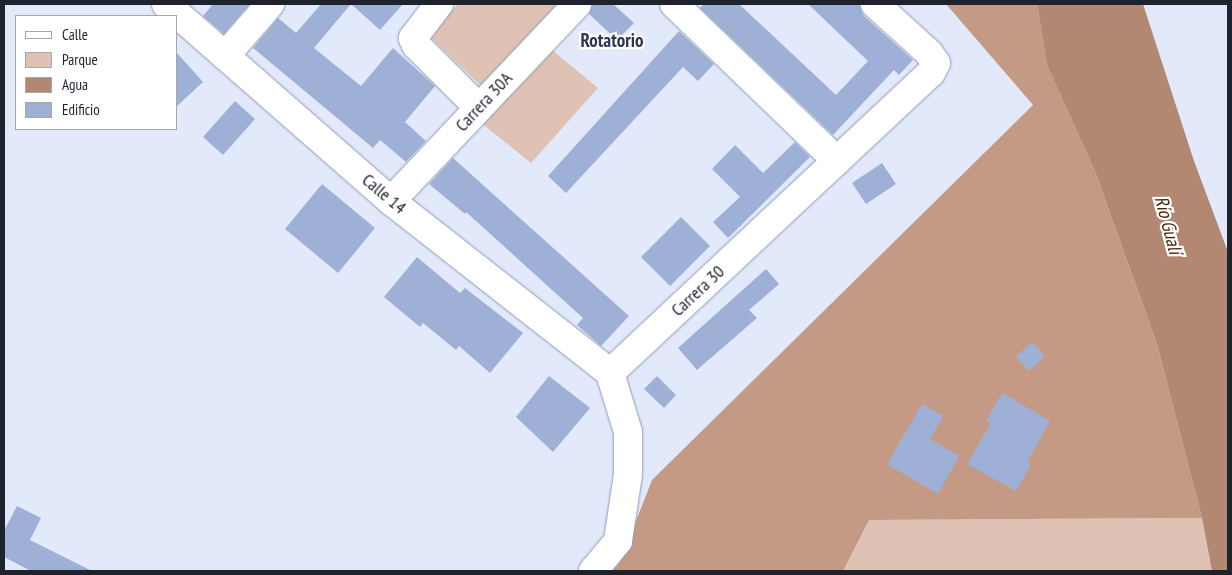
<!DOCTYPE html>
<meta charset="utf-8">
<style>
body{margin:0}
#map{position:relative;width:1232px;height:575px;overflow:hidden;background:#e1e9fa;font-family:"PT Sans Narrow",sans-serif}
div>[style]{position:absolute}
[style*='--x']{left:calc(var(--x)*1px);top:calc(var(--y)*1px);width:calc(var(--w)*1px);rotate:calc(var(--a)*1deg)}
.green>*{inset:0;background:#dfc2b4}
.forest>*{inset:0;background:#c59a84}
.water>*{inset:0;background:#b28873}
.building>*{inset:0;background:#9fb0d7}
.roads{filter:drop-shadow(0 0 1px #909cb8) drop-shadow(0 0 1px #909cb8)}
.minor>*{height:28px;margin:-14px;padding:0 14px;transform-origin:14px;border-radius:14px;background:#fff}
span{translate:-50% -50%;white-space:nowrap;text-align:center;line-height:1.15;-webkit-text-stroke:4.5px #fff;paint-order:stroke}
.street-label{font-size:18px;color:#1e222d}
.neighbourhood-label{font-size:19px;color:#2c364d;font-weight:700}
.water-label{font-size:19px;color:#4d230a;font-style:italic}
.frame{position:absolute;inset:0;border:5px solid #1e222d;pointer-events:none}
.legend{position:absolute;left:15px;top:15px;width:162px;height:115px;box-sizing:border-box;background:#fff;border:1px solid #a5a7ab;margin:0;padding:6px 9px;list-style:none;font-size:15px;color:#1e222d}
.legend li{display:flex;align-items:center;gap:10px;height:25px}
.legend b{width:25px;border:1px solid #a5a7ab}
</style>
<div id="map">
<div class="green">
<i style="clip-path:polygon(458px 4px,557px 4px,558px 5px,481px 86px,428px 35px)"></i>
<i style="clip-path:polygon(551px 49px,598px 88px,531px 163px,480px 122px)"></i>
<i style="clip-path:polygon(1202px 518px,1212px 571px,843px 571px,869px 520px)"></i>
</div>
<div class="forest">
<i style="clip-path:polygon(946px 4px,1037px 4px,1047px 65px,1096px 174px,1157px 344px,1202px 518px,869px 520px,843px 571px,612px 571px,620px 562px,652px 480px,1033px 105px)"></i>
</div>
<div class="water">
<i style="clip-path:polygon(1037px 4px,1143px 4px,1194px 161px,1228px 252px,1228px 571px,1212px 571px,1202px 518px,1157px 344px,1096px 174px,1047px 65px)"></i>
</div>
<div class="building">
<i style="clip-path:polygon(213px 4px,250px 4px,224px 34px,203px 16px)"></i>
<i style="clip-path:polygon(321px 4px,351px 4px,314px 48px,361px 86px,393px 48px,435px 86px,405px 122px,426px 141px,406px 162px,380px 140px,373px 148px,253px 48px,278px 18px,296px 33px)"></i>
<i style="clip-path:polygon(351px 4px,403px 4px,380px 30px)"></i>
<i style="clip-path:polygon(592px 4px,613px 4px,634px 23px,617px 40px,589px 14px)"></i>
<i style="clip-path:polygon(704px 4px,739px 4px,836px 95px,868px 61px,808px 4px,859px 4px,864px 16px,913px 60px,899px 75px,894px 70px,833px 135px,700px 8px)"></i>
<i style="clip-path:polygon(679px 31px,714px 64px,698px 81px,683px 67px,566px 193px,548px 176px)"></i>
<i style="clip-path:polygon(176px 52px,203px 82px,176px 107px)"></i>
<i style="clip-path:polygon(235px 101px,255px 119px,223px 155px,203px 137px)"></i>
<i style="clip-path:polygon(795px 142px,810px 157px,728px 238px,713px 222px,740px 197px,712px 169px,735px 145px,763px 173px)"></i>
<i style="clip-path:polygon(453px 158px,629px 316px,601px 346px,577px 325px,583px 318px,466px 212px,465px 214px,429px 184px)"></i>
<i style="clip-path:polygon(882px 163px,896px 184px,866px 204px,852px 183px)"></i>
<i style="clip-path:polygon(322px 184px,375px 228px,338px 273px,285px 229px)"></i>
<i style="clip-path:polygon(681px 217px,710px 246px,670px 286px,641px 257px)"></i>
<i style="clip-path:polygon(417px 257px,460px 293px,465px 288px,523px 333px,490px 373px,459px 346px,456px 350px,423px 323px,420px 327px,384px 297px)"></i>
<i style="clip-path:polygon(766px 269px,779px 284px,749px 310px,757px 318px,697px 370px,678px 348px)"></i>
<i style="clip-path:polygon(1032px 342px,1045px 356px,1029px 371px,1016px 357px)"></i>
<i style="clip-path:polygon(549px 376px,590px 408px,553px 452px,516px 417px)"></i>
<i style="clip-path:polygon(657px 376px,676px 395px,664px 408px,644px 389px)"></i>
<i style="clip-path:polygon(1002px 393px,1050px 421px,1027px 462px,1031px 464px,1016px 491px,967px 464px,991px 423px,986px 421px)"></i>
<i style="clip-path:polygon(922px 404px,943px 416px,930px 439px,959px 456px,938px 494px,887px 464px)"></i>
<i style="clip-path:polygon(17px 506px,41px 518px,30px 540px,92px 571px,31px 571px,4px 557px,4px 531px)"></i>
</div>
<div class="roads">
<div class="minor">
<i style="--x:166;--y:4;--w:299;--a:41.2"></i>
<i style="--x:391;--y:201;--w:278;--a:38.1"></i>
<i style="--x:439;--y:4;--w:43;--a:127.4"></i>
<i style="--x:413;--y:38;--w:8;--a:67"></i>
<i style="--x:416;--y:45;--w:89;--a:45"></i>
<i style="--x:674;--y:4;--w:226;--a:43.9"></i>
<i style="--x:225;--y:56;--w:69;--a:-49.1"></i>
<i style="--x:391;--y:201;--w:271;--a:-46.6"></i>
<i style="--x:610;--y:373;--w:439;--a:-43.1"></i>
<i style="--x:931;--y:73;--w:11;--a:-63"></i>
<i style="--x:936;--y:63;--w:12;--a:-125"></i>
<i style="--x:929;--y:53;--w:73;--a:-137.8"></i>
<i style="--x:593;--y:571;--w:39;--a:-50"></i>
<i style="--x:618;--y:541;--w:68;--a:-81.5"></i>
<i style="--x:628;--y:474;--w:42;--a:-90"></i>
<i style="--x:628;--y:432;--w:62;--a:-107"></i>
</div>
</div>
<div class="street-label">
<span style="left:484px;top:102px;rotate:-47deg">Carrera 30A</span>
<span style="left:384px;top:194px;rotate:40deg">Calle 14</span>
<span style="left:698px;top:291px;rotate:-43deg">Carrera 30</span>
</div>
<div class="neighbourhood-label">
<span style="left:612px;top:41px">Rotatorio</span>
</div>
<div class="water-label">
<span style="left:1168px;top:225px;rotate:75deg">Río Gualí</span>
</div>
<div class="frame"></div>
<ul class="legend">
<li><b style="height:6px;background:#fff"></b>Calle</li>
<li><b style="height:14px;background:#dfc2b4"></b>Parque</li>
<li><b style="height:14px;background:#b28873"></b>Agua</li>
<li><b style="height:14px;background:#9fb0d7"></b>Edificio</li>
</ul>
</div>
